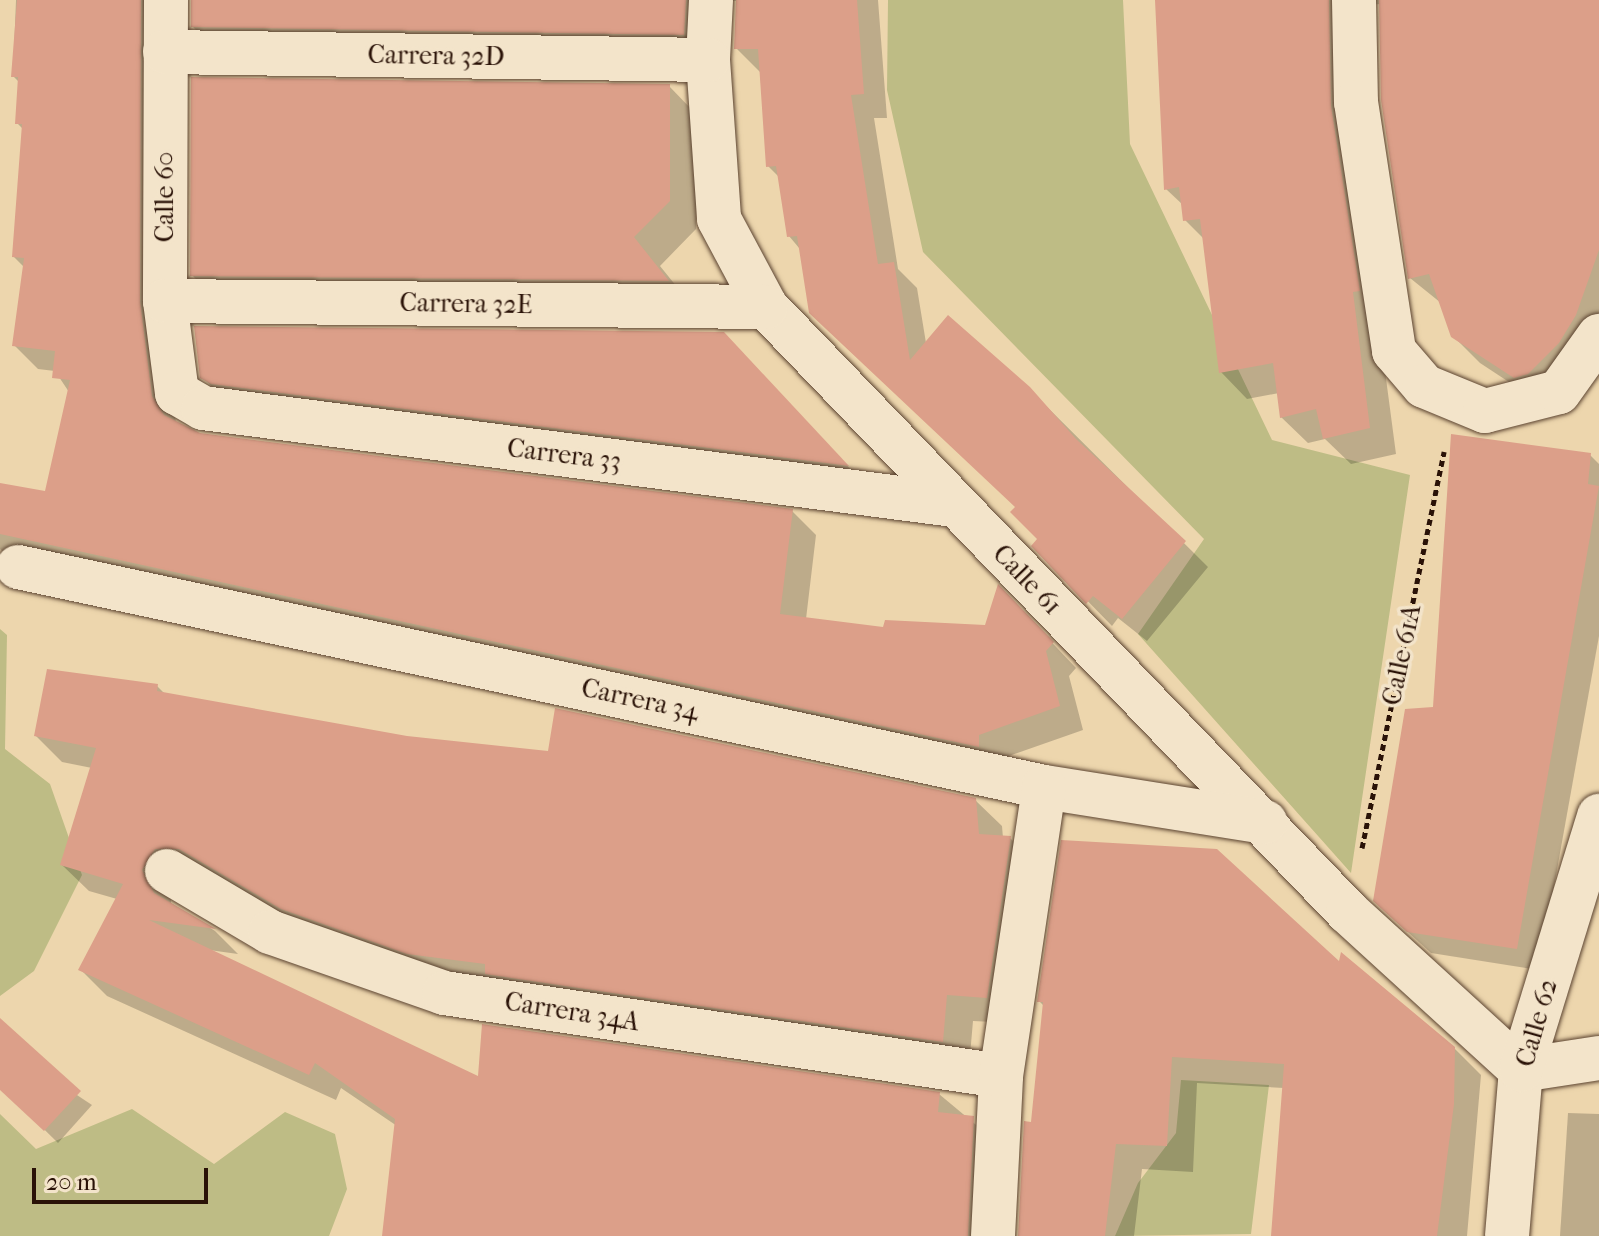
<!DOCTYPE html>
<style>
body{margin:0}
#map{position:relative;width:1599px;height:1236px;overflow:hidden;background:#edd6ad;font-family:"IM FELL French Canon",serif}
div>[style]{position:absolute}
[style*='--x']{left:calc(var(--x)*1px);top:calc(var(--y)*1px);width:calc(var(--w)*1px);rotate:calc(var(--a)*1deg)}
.green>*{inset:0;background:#bebc85}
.shadow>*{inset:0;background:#0003}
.building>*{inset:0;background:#dc9f89}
.path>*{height:5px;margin-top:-2.5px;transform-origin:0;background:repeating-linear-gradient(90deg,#2a1207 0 6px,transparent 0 10px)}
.roads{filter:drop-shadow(0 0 2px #5b4330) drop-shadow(0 0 2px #5b4330)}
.street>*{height:44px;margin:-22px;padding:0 22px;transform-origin:22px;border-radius:22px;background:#f3e4ca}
.secondary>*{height:44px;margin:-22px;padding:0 22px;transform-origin:22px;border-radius:22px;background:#f3e4ca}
span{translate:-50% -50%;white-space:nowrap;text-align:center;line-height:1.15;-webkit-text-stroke:7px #f3e4ca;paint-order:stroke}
.street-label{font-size:26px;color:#2a1207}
.scale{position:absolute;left:32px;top:1168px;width:176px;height:36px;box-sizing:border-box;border:4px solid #2a1207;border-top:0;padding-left:10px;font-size:24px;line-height:28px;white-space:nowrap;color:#2a1207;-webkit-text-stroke:6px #f3e4ca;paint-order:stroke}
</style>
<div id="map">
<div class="green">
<i style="clip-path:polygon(888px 0,1123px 0,1130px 144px,1272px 440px,1410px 475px,1351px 873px,1138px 634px,1204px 539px,923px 252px,887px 90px)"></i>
<i style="clip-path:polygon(0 629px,7px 635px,5px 749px,50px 784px,82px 875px,34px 971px,0 996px)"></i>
<i style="clip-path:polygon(1181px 1080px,1269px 1085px,1251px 1234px,1115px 1236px,1138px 1183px,1176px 1133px)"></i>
<i style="clip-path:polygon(132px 1109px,214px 1164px,285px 1112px,335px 1134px,347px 1189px,329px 1236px,0 1236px,0 1114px,36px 1149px)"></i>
</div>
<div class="shadow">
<i style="clip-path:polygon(16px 0,188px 0,163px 327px,176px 423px,199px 435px,792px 511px,816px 535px,806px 619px,884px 629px,987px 627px,1022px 611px,1076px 668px,1069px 676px,1083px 730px,1003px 758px,4px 553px,0 549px,0 485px,47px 494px,69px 392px,55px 371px,38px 369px,14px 345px,25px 268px,14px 257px,23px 129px,17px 123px,20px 83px,13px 76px)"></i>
<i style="clip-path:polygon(193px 0,878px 0,887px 118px,874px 118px,898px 269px,917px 288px,926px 343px,1029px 389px,1208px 567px,1147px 641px,1118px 618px,1112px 626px,1034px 546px,1040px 539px,1017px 507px,789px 236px,780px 178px,768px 166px,760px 72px,736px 48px,738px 1px,725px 1px,708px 58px,217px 51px,193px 27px)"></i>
<i style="clip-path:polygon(1158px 0,1599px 0,1599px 346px,1541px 403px,1480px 363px,1453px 336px,1441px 303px,1410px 278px,1381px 4px,1367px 5px,1378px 318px,1396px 454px,1351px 464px,1325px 439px,1308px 443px,1281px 417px,1279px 393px,1247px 399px,1221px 372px,1205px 240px,1185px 220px,1183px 205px,1166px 189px)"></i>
<i style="clip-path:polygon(669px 86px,696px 114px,696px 229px,660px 266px,694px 308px,219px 303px,192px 275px)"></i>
<i style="clip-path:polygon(749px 360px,870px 490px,228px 402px,202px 377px)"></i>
<i style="clip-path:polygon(1590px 455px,1599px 464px,1599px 636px,1539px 970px,1431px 953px,1398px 923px,1435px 709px)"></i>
<i style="clip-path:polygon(157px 686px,165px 694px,406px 738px,975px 800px,1002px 826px,1003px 838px,1010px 838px,1037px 865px,1013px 1023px,973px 1021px,969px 1067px,513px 999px,171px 885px,171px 903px,215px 931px,238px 954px,209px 950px,480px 1079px,939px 1094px,999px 1144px,995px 1236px,384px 1236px,397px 1126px,341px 1088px,336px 1100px,107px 996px,80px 969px,117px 899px,89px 891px,62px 865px,92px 768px,62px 762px,36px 736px)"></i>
<i style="clip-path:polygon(1341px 965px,1454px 1048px,1481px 1075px,1467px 1236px,1273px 1236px,1284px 1088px,1197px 1083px,1193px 1172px,1142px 1169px,1134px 1236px,1020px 1236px,1044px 1006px,1039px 1001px)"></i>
<i style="clip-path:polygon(0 1044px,92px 1105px,58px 1143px,0 1086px)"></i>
<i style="clip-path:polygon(1568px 1113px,1599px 1114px,1599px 1236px,1560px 1236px)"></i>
</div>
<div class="building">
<i style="clip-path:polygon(17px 0,141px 0,140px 301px,152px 396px,164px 415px,200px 433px,793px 509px,780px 614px,883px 627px,885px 620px,985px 625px,998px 584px,1054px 642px,1046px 651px,1060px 706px,979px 735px,979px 747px,0 534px,0 483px,45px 491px,70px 380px,52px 378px,55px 351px,12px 346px,24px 258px,12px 257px,22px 124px,15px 124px,18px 77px,11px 77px)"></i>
<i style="clip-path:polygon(191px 0,686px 0,684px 35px,191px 27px)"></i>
<i style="clip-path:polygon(736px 0,857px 0,864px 94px,851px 95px,878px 264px,894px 262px,910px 360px,948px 315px,1030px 387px,1076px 439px,1186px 541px,1122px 619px,1093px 596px,1086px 604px,1031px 546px,1037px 539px,1010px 512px,1015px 507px,809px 313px,797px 236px,787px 237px,776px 166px,766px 167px,758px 49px,734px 49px)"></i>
<i style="clip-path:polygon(1155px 0,1329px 0,1331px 106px,1360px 291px,1353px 292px,1370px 428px,1323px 439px,1316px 409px,1280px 418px,1273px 363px,1219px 373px,1200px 219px,1183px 221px,1179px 187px,1164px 190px)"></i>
<i style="clip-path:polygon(1379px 0,1599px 0,1599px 250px,1576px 315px,1559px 343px,1528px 374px,1514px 378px,1451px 337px,1429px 274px,1408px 279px,1381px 100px)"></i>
<i style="clip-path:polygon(191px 77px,670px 84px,670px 201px,634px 237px,669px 281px,190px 276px)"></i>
<i style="clip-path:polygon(194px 326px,724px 332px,849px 466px,211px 384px,200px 378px)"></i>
<i style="clip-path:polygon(1451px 434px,1591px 453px,1588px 484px,1599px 486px,1517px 949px,1407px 932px,1373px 901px,1405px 709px,1433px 707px)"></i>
<i style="clip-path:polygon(47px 669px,158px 684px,157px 691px,407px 736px,548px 751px,555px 708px,976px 798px,979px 834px,1011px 836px,987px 998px,947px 995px,943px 1042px,485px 974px,485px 964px,407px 954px,281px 909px,179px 849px,155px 849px,142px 870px,154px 893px,216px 929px,149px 920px,478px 1076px,482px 1024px,940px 1092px,938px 1112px,974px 1116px,968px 1236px,382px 1236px,395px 1119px,315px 1063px,309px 1075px,78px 970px,123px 884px,60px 865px,96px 748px,34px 736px)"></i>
<i style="clip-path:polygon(1061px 840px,1217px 849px,1339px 961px,1341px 952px,1455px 1047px,1454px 1104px,1437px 1236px,1271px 1236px,1284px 1064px,1172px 1057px,1167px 1146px,1116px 1144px,1105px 1236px,1018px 1236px,1024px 1121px,1031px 1122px,1043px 1002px,1037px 1002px)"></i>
<i style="clip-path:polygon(0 1018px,81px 1091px,44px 1131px,0 1090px)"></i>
</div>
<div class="path">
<i style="--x:1362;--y:848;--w:405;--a:-78.3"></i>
</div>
<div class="roads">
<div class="street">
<i style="--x:166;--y:0;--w:301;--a:90.2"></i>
<i style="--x:165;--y:301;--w:93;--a:82.6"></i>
<i style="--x:177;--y:393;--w:30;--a:30"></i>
<i style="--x:203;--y:408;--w:757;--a:7.36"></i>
<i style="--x:711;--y:0;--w:60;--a:92.9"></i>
<i style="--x:708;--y:60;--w:159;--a:86"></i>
<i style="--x:719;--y:219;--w:100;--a:61.9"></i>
<i style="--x:766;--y:307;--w:839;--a:46.11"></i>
<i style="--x:1348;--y:912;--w:234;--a:42.4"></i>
<i style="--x:1521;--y:1070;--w:79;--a:-8.7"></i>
<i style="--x:1354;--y:0;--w:102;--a:88.9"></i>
<i style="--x:1356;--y:102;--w:252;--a:81.3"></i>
<i style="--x:1394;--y:351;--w:46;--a:49.4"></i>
<i style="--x:1424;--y:386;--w:66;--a:22.3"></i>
<i style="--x:1485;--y:411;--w:76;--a:-14.4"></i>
<i style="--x:1559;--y:392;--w:69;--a:-54.5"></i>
<i style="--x:165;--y:52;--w:543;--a:0.84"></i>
<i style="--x:165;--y:301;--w:601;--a:0.57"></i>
<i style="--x:18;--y:567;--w:1049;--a:12.1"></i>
<i style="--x:1044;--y:787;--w:224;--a:9"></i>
<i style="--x:167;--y:871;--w:120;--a:30.6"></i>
<i style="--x:270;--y:932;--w:184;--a:19.3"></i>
<i style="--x:444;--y:993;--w:563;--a:8.48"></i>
<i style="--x:993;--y:1236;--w:160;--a:-87.1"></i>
<i style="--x:1001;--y:1076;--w:292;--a:-81.5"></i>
</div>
<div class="secondary">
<i style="--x:1507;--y:1236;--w:167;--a:-85.2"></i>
<i style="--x:1521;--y:1070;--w:266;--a:-72.9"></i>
</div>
</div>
<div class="street-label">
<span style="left:436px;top:56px;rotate:1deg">Carrera 32D</span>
<span style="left:165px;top:197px;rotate:-90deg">Calle 60</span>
<span style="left:466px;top:304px;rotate:1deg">Carrera 32E</span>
<span style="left:564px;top:455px;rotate:7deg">Carrera 33</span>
<span style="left:1027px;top:580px;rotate:46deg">Calle 61</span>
<span style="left:1402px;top:655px;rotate:-78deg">Calle 61A</span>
<span style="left:640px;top:700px;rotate:12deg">Carrera 34</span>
<span style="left:572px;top:1012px;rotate:9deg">Carrera 34A</span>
<span style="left:1537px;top:1023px;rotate:-74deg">Calle 62</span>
</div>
<div class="scale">20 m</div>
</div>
